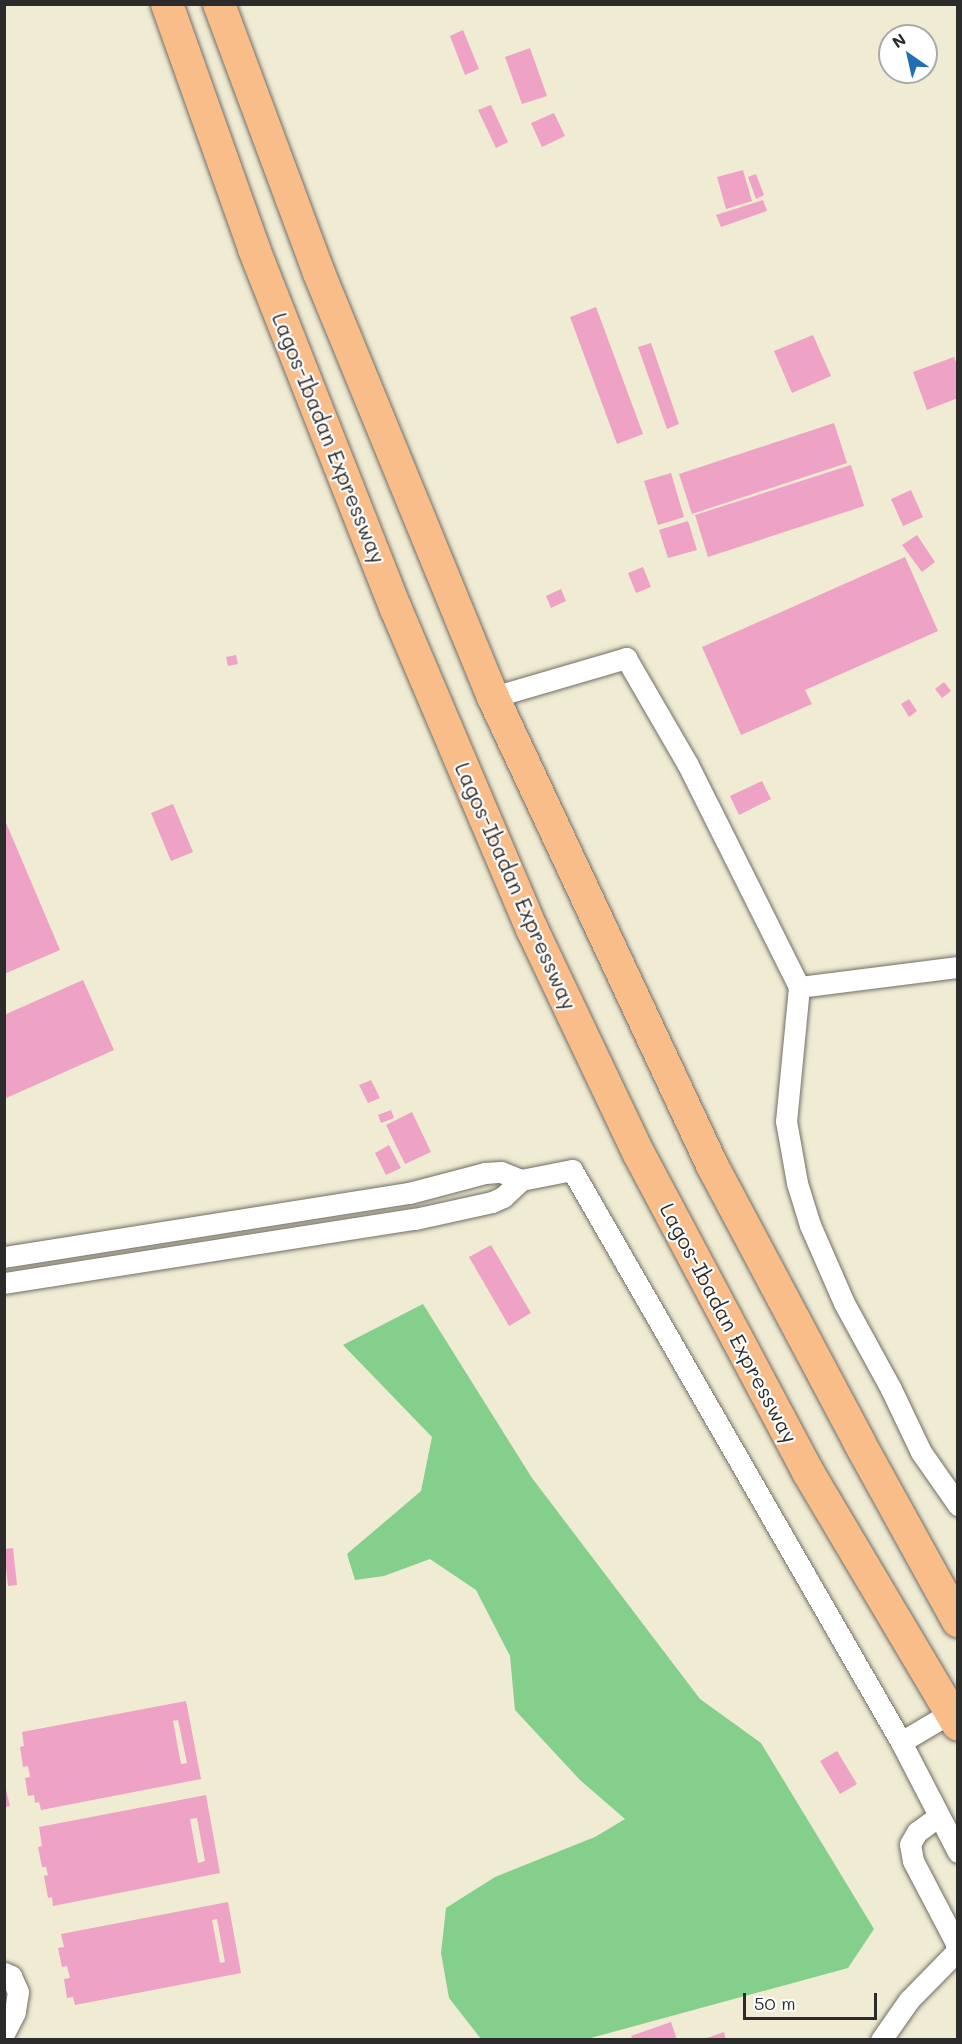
<!DOCTYPE html>
<style>
body{margin:0}
#map{position:relative;width:962px;height:2044px;overflow:hidden;background:#f0ebd3;font-family:Mali,sans-serif}
div>[style]{position:absolute}
[style*='--x']{left:calc(var(--x)*1px);top:calc(var(--y)*1px);width:calc(var(--w)*1px);rotate:calc(var(--a)*1deg)}
.green>*{inset:0;background:#85cf8c}
.building>*{inset:0;background:#eea2c5}
.roads{filter:drop-shadow(0 0 2px #706e66) drop-shadow(0 0 2px #706e66)}
.minor>*{height:21px;margin:-10.5px;padding:0 10.5px;transform-origin:10.5px;border-radius:10.5px;background:#fff}
.highway>*{height:32px;margin:-16px;padding:0 16px;transform-origin:16px;border-radius:16px;background:#f8bd89}
span{translate:-50% -50%;white-space:nowrap;text-align:center;line-height:1.15;-webkit-text-stroke:4.5px #fff;paint-order:stroke}
.street-label{font-size:21px;color:#2b2b2b}
.frame{position:absolute;inset:0;border:6px solid #2b2b2b;pointer-events:none}
.north{position:absolute;left:878px;top:24px;width:60px;height:60px;box-sizing:border-box;background:#fff;border:2px solid #aaa;border-radius:50%;rotate:326deg;font-size:16px;font-weight:700;line-height:24px;text-align:center;color:#2b2b2b}
.north::after{content:'';display:block;margin:auto;width:21px;height:27px;background:#1f6fb2;clip-path:polygon(50% 0,100% 100%,50% 72%,0 100%)}
.scale{position:absolute;left:743px;top:1993px;width:134px;height:27px;box-sizing:border-box;border:3px solid #2b2b2b;border-top:0;padding-left:8px;font-size:18px;line-height:21px;white-space:nowrap;color:#2b2b2b;-webkit-text-stroke:4px #fff;paint-order:stroke}
</style>
<div id="map">
<div class="green">
<i style="clip-path:polygon(423px 1304px,532px 1478px,700px 1699px,761px 1743px,874px 1929px,848px 1968px,587px 2039px,481px 2039px,449px 1998px,441px 1953px,446px 1908px,495px 1877px,595px 1837px,625px 1819px,580px 1780px,515px 1710px,510px 1656px,476px 1590px,430px 1559px,384px 1576px,355px 1580px,347px 1554px,421px 1491px,432px 1437px,343px 1345px)"></i>
</div>
<div class="building">
<i style="clip-path:polygon(463px 30px,479px 69px,465px 75px,450px 36px)"></i>
<i style="clip-path:polygon(530px 48px,547px 96px,522px 104px,505px 57px)"></i>
<i style="clip-path:polygon(491px 105px,508px 142px,496px 148px,478px 110px)"></i>
<i style="clip-path:polygon(554px 113px,565px 136px,542px 147px,531px 123px)"></i>
<i style="clip-path:polygon(743px 170px,752px 201px,726px 209px,717px 177px)"></i>
<i style="clip-path:polygon(756px 174px,764px 195px,756px 199px,748px 177px)"></i>
<i style="clip-path:polygon(763px 200px,767px 211px,721px 227px,716px 215px)"></i>
<i style="clip-path:polygon(596px 307px,643px 434px,617px 444px,570px 317px)"></i>
<i style="clip-path:polygon(813px 335px,831px 376px,792px 393px,774px 351px)"></i>
<i style="clip-path:polygon(651px 343px,679px 424px,667px 429px,638px 347px)"></i>
<i style="clip-path:polygon(954px 357px,958px 368px,958px 398px,927px 410px,913px 372px)"></i>
<i style="clip-path:polygon(834px 423px,847px 463px,692px 514px,679px 474px)"></i>
<i style="clip-path:polygon(851px 465px,864px 506px,708px 557px,695px 515px)"></i>
<i style="clip-path:polygon(671px 473px,684px 517px,658px 525px,644px 481px)"></i>
<i style="clip-path:polygon(911px 490px,923px 517px,903px 526px,891px 499px)"></i>
<i style="clip-path:polygon(688px 521px,697px 550px,668px 558px,659px 530px)"></i>
<i style="clip-path:polygon(917px 535px,935px 562px,922px 572px,902px 545px)"></i>
<i style="clip-path:polygon(905px 557px,938px 631px,805px 690px,812px 704px,741px 735px,702px 647px)"></i>
<i style="clip-path:polygon(643px 567px,651px 587px,636px 593px,628px 573px)"></i>
<i style="clip-path:polygon(561px 589px,566px 601px,551px 608px,546px 596px)"></i>
<i style="clip-path:polygon(236px 655px,238px 664px,228px 666px,226px 657px)"></i>
<i style="clip-path:polygon(944px 682px,951px 691px,942px 698px,935px 689px)"></i>
<i style="clip-path:polygon(909px 699px,917px 711px,909px 717px,901px 704px)"></i>
<i style="clip-path:polygon(762px 781px,771px 799px,739px 815px,730px 796px)"></i>
<i style="clip-path:polygon(173px 804px,193px 852px,171px 861px,151px 813px)"></i>
<i style="clip-path:polygon(4px 818px,60px 950px,4px 974px)"></i>
<i style="clip-path:polygon(83px 980px,114px 1050px,4px 1099px,4px 1015px)"></i>
<i style="clip-path:polygon(371px 1080px,380px 1098px,368px 1103px,359px 1085px)"></i>
<i style="clip-path:polygon(391px 1110px,394px 1118px,381px 1123px,378px 1115px)"></i>
<i style="clip-path:polygon(412px 1112px,431px 1152px,405px 1164px,386px 1125px)"></i>
<i style="clip-path:polygon(389px 1145px,401px 1168px,386px 1175px,375px 1153px)"></i>
<i style="clip-path:polygon(491px 1245px,531px 1313px,509px 1326px,469px 1257px)"></i>
<i style="clip-path:polygon(13px 1548px,17px 1585px,8px 1586px,4px 1549px)"></i>
<i style="clip-path:polygon(evenodd,186px 1701px,201px 1779px,41px 1810px,39px 1802px,35px 1803px,34px 1795px,28px 1796px,25px 1778px,30px 1777px,28px 1766px,23px 1767px,20px 1747px,24px 1746px,22px 1732px,186px 1701px,178px 1720px,187px 1763px,181px 1764px,173px 1721px,178px 1720px)"></i>
<i style="clip-path:polygon(837px 1751px,857px 1784px,840px 1794px,820px 1761px)"></i>
<i style="clip-path:polygon(4px 1782px,10px 1806px,4px 1807px)"></i>
<i style="clip-path:polygon(evenodd,206px 1795px,220px 1873px,53px 1906px,52px 1897px,48px 1898px,44px 1876px,48px 1875px,46px 1867px,42px 1867px,38px 1847px,42px 1846px,39px 1827px,206px 1795px,197px 1818px,205px 1861px,198px 1863px,190px 1819px,197px 1818px)"></i>
<i style="clip-path:polygon(evenodd,228px 1902px,241px 1973px,75px 2005px,73px 1997px,67px 1998px,64px 1979px,70px 1978px,67px 1966px,62px 1967px,58px 1948px,64px 1947px,61px 1934px,228px 1902px,217px 1919px,225px 1962px,220px 1963px,212px 1920px,217px 1919px)"></i>
<i style="clip-path:polygon(671px 2022px,677px 2040px,633px 2040px,631px 2036px)"></i>
<i style="clip-path:polygon(724px 2032px,726px 2040px,704px 2040px,704px 2039px)"></i>
</div>
<div class="roads">
<div class="minor">
<i style="--x:493;--y:697;--w:139;--a:-16.3"></i>
<i style="--x:626;--y:658;--w:124;--a:59.9"></i>
<i style="--x:688;--y:765;--w:248;--a:63.4"></i>
<i style="--x:799;--y:987;--w:135;--a:95.5"></i>
<i style="--x:786;--y:1121;--w:63;--a:79.9"></i>
<i style="--x:797;--y:1183;--w:44;--a:72.8"></i>
<i style="--x:810;--y:1225;--w:85;--a:66.4"></i>
<i style="--x:844;--y:1303;--w:98;--a:61.3"></i>
<i style="--x:891;--y:1389;--w:70;--a:64.5"></i>
<i style="--x:921;--y:1452;--w:65;--a:55.1"></i>
<i style="--x:799;--y:987;--w:160;--a:-7.2"></i>
<i style="--x:4;--y:1257;--w:410;--a:-9"></i>
<i style="--x:409;--y:1193;--w:79;--a:-14.7"></i>
<i style="--x:485;--y:1173;--w:16;--a:-4"></i>
<i style="--x:501;--y:1172;--w:22;--a:22"></i>
<i style="--x:4;--y:1283;--w:416;--a:-8.9"></i>
<i style="--x:415;--y:1219;--w:79;--a:-12.4"></i>
<i style="--x:492;--y:1202;--w:12;--a:-24"></i>
<i style="--x:503;--y:1197;--w:25;--a:-43"></i>
<i style="--x:521;--y:1180;--w:52;--a:-11.1"></i>
<i style="--x:572;--y:1170;--w:660;--a:60.09"></i>
<i style="--x:901;--y:1742;--w:57;--a:-30.6"></i>
<i style="--x:901;--y:1742;--w:124;--a:62.6"></i>
<i style="--x:4;--y:1973;--w:8;--a:23"></i>
<i style="--x:11;--y:1976;--w:17;--a:66"></i>
<i style="--x:18;--y:1992;--w:20;--a:99"></i>
<i style="--x:15;--y:2012;--w:25;--a:117"></i>
<i style="--x:881;--y:2040;--w:49;--a:-55"></i>
<i style="--x:909;--y:2000;--w:66;--a:-45.6"></i>
<i style="--x:955;--y:1953;--w:8;--a:-76"></i>
<i style="--x:957;--y:1945;--w:95;--a:-117.6"></i>
<i style="--x:913;--y:1861;--w:17;--a:-100"></i>
<i style="--x:910;--y:1844;--w:14;--a:-60"></i>
<i style="--x:917;--y:1832;--w:26;--a:-36"></i>
</div>
<div class="highway">
<i style="--x:167;--y:4;--w:260;--a:70.4"></i>
<i style="--x:254;--y:249;--w:387;--a:68.5"></i>
<i style="--x:396;--y:609;--w:348;--a:67"></i>
<i style="--x:532;--y:929;--w:249;--a:64.6"></i>
<i style="--x:639;--y:1154;--w:360;--a:62"></i>
<i style="--x:808;--y:1472;--w:294;--a:59.3"></i>
<i style="--x:219;--y:4;--w:287;--a:69.6"></i>
<i style="--x:319;--y:273;--w:458;--a:67.7"></i>
<i style="--x:493;--y:697;--w:517;--a:64.92"></i>
<i style="--x:712;--y:1165;--w:314;--a:62"></i>
<i style="--x:859;--y:1442;--w:205;--a:61.1"></i>
</div>
</div>
<div class="street-label">
<span style="left:329px;top:438px;rotate:68deg">Lagos-Ibadan Expressway</span>
<span style="left:516px;top:886px;rotate:66deg">Lagos-Ibadan Expressway</span>
<span style="left:729px;top:1323px;rotate:62deg">Lagos-Ibadan Expressway</span>
</div>
<div class="frame"></div>
<div class="north">N</div>
<div class="scale">50 m</div>
</div>
